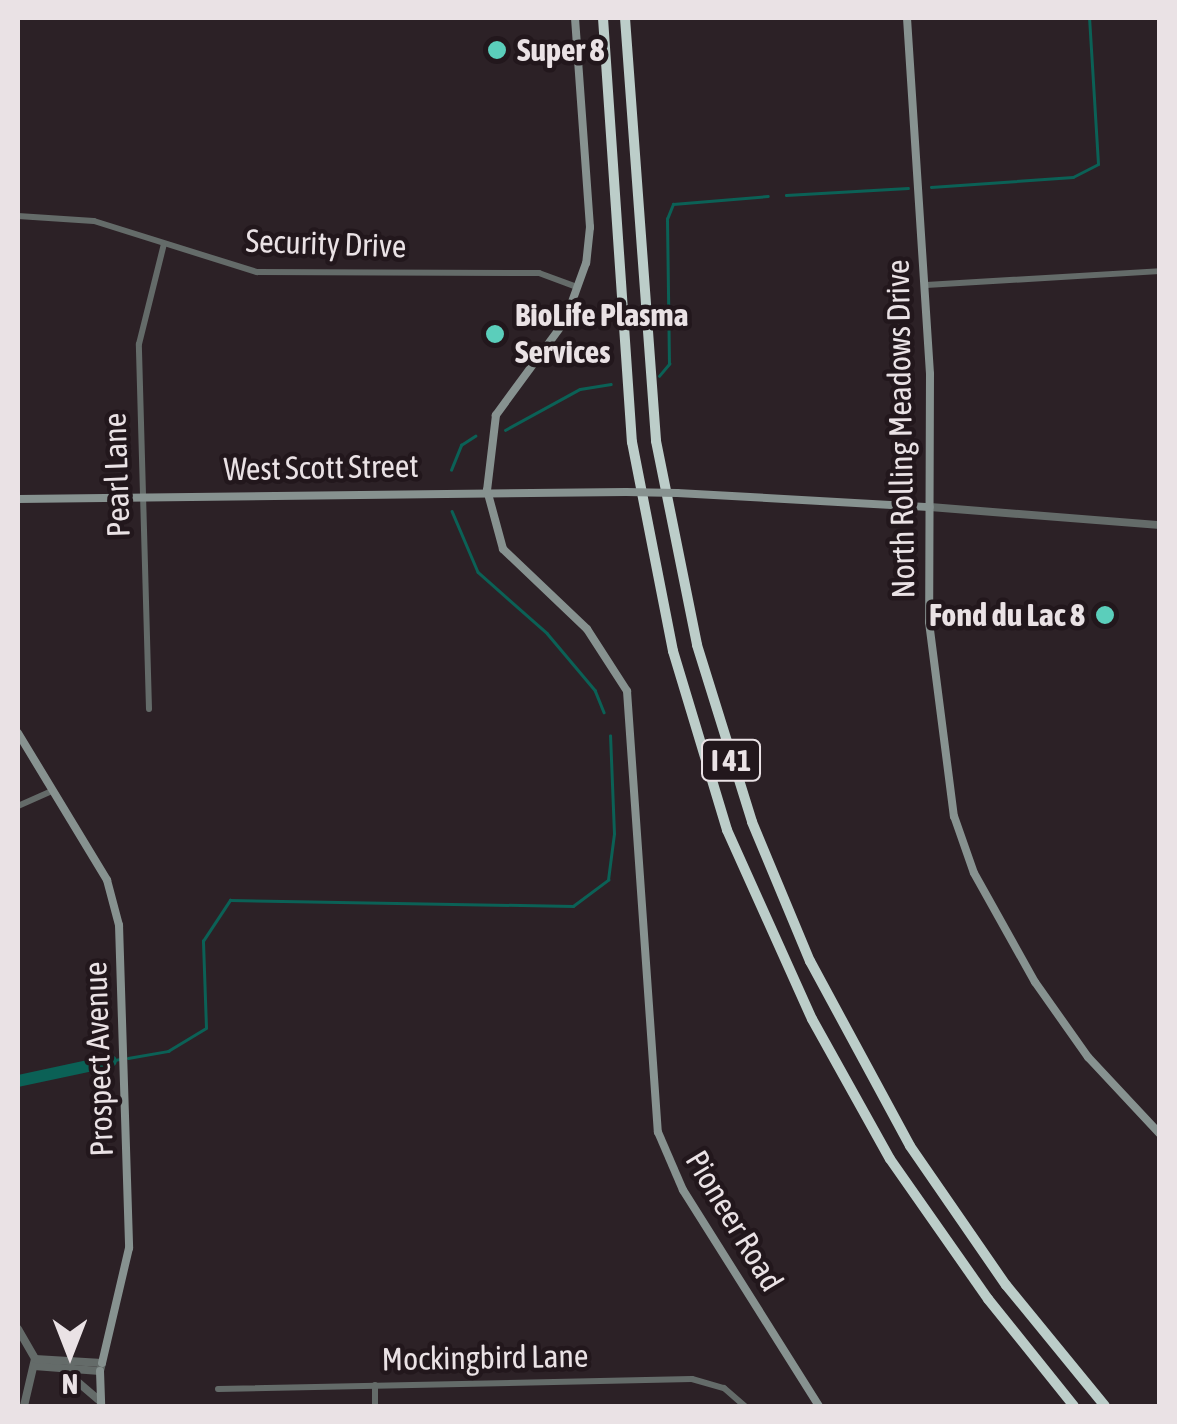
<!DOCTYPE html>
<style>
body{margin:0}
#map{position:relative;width:1177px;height:1424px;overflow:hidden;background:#2c2126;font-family:"Asap Condensed",sans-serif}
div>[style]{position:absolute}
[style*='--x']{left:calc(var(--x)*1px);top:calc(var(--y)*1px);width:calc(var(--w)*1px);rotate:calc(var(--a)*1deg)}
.stream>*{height:2.5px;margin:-1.25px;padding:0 1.25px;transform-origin:1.25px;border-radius:1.25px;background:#0b6156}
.river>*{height:12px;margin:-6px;padding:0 6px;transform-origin:6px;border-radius:6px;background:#0b6156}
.minor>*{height:6px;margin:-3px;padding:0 3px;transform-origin:3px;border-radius:3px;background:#646b69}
.tertiary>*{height:8px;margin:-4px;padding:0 4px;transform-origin:4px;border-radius:4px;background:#646b69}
.secondary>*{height:8px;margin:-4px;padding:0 4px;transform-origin:4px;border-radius:4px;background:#879290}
.motorway>*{height:10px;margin:-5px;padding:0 5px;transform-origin:5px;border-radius:5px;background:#bccdc9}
.secondary-bridge>*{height:8px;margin:-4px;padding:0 4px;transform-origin:4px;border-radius:4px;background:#879290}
.dots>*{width:28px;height:28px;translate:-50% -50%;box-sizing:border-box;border:5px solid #22171c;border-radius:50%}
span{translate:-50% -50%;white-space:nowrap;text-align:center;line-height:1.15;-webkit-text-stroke:9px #22171c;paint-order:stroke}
.shield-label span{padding:2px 8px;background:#22171c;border:2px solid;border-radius:8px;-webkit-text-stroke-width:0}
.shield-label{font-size:30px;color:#eae2e5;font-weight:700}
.poi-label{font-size:32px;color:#eae2e5;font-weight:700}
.left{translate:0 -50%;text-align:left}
.right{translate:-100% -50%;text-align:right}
.street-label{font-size:32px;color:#eae2e5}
.frame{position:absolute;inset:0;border:20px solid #eae2e5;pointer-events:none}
.north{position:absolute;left:20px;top:1304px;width:100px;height:100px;-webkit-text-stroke:8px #22171c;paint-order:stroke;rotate:180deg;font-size:28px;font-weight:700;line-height:40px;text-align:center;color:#eae2e5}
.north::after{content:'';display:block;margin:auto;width:35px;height:45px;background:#eae2e5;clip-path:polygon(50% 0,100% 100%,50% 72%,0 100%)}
</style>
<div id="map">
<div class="stream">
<i style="--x:931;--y:187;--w:142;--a:-4"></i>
<i style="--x:1073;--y:177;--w:28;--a:-27"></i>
<i style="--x:1098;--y:164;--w:146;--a:-93.5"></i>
<i style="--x:786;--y:195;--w:122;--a:-3.3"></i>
<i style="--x:659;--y:376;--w:16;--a:-50"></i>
<i style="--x:669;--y:364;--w:145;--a:-90.8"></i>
<i style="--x:667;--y:219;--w:16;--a:-68"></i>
<i style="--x:673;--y:204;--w:95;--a:-4.8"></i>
<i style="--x:505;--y:430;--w:85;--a:-28.7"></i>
<i style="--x:580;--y:389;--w:31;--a:-9"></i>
<i style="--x:451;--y:470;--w:27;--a:-68"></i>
<i style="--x:461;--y:445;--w:17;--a:-33"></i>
<i style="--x:452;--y:511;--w:66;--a:66.9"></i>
<i style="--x:478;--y:572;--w:92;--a:41.5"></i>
<i style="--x:547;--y:633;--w:75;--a:49.9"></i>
<i style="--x:595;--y:690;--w:24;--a:68"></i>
<i style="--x:128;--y:1058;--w:41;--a:-9.9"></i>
<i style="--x:168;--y:1051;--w:44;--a:-31.2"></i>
<i style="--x:206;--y:1028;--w:87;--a:-92"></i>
<i style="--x:203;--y:941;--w:49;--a:-56.6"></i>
<i style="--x:230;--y:900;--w:343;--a:1"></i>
<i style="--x:573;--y:906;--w:44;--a:-36.6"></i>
<i style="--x:608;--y:880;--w:46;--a:-82.6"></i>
<i style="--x:614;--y:834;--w:98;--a:-92.3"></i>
<i style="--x:111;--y:1061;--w:9;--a:-13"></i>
</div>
<div class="river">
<i style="--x:18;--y:1081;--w:95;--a:-12.1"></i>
</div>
<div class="minor">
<i style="--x:18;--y:216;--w:76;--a:3.8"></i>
<i style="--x:94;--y:221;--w:171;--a:17.4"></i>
<i style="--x:257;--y:272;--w:282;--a:0.2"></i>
<i style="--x:539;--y:273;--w:40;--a:20.2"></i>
<i style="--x:926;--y:285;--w:234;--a:-3.4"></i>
<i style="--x:149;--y:709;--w:365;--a:-91.6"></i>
<i style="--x:139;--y:344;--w:103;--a:-76"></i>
<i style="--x:18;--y:806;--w:37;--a:-24"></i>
<i style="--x:375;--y:1385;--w:21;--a:90"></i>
<i style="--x:218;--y:1389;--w:474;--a:-1.2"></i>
<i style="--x:692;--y:1379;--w:33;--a:16"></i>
<i style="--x:724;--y:1388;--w:28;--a:41"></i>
</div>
<div class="tertiary">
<i style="--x:930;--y:507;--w:231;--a:4.5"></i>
<i style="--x:18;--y:1329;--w:34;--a:60"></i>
<i style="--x:35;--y:1359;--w:48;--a:103.2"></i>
<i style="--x:34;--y:1366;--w:66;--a:4.3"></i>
<i style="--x:100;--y:1371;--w:8;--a:-76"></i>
<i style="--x:102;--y:1363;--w:67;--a:-176.6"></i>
<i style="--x:66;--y:1372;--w:45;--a:40.5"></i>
</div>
<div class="secondary">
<i style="--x:575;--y:18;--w:210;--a:85.9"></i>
<i style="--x:590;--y:227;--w:36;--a:96"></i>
<i style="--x:586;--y:263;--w:62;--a:109.9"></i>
<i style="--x:565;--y:321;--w:117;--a:126.3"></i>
<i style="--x:496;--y:415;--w:76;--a:96.8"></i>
<i style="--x:487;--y:490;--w:61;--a:74.8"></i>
<i style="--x:503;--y:549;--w:116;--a:43.6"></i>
<i style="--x:587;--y:629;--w:74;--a:57.2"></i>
<i style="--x:627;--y:691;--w:442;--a:86"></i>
<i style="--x:658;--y:1132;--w:63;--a:66.7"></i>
<i style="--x:683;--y:1190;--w:255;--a:57.8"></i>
<i style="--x:907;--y:18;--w:357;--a:86.3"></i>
<i style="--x:930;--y:374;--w:248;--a:90.2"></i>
<i style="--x:929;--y:622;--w:196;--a:82.7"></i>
<i style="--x:954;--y:816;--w:60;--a:70.7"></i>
<i style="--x:974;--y:873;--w:125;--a:60.8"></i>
<i style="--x:1035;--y:982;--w:92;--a:54.8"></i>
<i style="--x:1088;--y:1057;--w:105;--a:46.9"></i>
<i style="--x:677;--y:493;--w:253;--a:3.2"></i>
<i style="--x:18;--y:499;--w:608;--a:-0.66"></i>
<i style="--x:18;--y:733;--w:172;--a:58.8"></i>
<i style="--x:107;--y:880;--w:47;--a:75.1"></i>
<i style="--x:119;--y:925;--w:323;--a:88.2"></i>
<i style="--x:129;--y:1248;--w:118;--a:103.2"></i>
<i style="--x:100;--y:1371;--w:35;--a:88"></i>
</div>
<div class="motorway">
<i style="--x:603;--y:18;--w:425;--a:86.1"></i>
<i style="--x:632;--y:442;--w:213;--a:78.9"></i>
<i style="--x:673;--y:651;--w:187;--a:73.2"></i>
<i style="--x:727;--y:830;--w:207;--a:65.8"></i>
<i style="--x:812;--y:1019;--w:160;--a:60.9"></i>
<i style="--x:890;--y:1159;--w:171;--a:55"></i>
<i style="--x:988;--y:1299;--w:137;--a:51.2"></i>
<i style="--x:625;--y:18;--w:424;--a:85.8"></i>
<i style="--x:656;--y:441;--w:208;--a:78.6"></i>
<i style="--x:697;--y:645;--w:185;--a:72.7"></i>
<i style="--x:752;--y:822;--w:151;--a:67.4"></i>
<i style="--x:810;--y:961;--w:210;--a:61.6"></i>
<i style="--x:910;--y:1146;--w:169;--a:55.4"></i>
<i style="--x:1006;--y:1285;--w:156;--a:50.7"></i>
</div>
<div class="secondary-bridge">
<i style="--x:626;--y:492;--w:51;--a:1.1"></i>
</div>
<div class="dots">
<i style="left:497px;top:50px;background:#5bcebb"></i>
<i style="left:495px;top:334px;background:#5bcebb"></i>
<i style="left:1105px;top:615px;background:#5bcebb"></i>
</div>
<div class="shield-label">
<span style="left:731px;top:760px">I 41</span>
</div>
<div class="poi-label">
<span class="left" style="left:517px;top:50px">Super 8</span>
<span class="left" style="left:515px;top:334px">BioLife Plasma<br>Services</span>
<span class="right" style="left:1085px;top:615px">Fond du Lac 8</span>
</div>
<div class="street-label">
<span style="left:326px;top:244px;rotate:2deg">Security Drive</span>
<span style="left:901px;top:429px;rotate:-91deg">North Rolling Meadows Drive</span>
<span style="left:321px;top:468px;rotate:-1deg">West Scott Street</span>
<span style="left:117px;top:475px;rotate:-92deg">Pearl Lane</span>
<span style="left:99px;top:1059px;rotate:-92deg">Prospect Avenue</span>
<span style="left:734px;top:1221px;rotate:59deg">Pioneer Road</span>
<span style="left:485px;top:1358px;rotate:-1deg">Mockingbird Lane</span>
</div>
<div class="frame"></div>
<div class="north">N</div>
</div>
